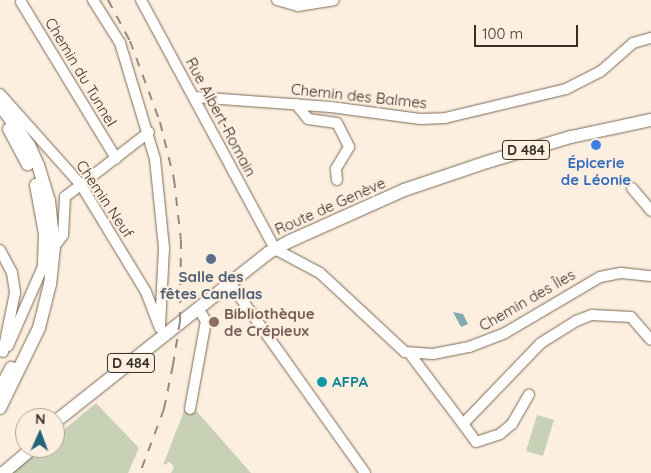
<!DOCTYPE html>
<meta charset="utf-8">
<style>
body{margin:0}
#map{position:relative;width:651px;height:473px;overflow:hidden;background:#fcefe0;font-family:Quicksand,sans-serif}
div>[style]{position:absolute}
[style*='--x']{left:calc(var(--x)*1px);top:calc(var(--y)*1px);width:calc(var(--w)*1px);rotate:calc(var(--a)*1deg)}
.green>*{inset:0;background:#c8d1b6}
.water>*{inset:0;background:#81abae}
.roads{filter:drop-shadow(0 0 1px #7b6853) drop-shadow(0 0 1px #7b6853)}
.minor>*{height:10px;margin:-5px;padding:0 5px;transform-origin:5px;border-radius:5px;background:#fff}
.major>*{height:12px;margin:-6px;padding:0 6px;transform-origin:6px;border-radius:6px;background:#fff}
.rail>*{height:2px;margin-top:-1px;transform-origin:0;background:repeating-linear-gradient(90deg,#948a7e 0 9px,transparent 0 18px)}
.dots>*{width:14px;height:14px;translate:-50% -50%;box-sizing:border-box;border:2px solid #fcefe0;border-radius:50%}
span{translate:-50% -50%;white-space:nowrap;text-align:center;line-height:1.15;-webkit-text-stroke:4.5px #fcefe0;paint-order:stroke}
.shield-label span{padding:1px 4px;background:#fcefe0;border:1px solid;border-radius:4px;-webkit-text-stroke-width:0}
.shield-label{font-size:14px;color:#372f25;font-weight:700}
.street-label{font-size:15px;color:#372f25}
.shop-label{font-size:15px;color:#366cbe;font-weight:700}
.service-label{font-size:15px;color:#4e5e75;font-weight:700}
.education-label{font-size:15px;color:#785e54;font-weight:700}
.left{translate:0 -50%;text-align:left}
.culture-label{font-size:15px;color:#0d838f;font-weight:700}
.north{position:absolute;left:15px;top:408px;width:50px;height:50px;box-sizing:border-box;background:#fcefe0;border:1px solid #ada295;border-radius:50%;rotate:2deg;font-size:14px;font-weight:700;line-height:20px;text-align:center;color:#372f25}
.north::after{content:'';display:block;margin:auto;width:18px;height:22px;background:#246378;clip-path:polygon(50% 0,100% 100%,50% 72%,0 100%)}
.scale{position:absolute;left:474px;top:25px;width:104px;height:22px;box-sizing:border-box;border:2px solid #372f25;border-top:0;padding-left:6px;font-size:15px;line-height:18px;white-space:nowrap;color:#372f25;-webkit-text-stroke:4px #fcefe0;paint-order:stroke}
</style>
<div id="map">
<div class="green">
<i style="clip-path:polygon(96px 403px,139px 448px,128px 473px,10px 473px,41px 448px,55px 448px,55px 437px)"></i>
<i style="clip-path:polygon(186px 406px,193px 407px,251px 473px,171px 473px,174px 467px,170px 462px,163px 465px)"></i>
<i style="clip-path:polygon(537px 415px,554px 420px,543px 456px,526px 451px)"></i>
</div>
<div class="water">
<i style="clip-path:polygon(453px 312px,463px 314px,468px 324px,461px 327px)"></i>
</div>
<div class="roads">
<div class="minor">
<i style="--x:93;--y:0;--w:51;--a:57.9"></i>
<i style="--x:120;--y:43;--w:121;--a:73.2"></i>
<i style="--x:155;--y:159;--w:89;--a:84.2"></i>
<i style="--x:164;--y:248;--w:80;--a:92.9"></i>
<i style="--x:141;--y:0;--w:283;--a:61.7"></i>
<i style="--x:275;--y:249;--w:51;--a:28.1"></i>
<i style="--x:320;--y:273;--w:116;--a:42.9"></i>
<i style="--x:405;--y:352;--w:28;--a:4"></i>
<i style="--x:433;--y:354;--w:37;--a:-11"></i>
<i style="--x:469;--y:347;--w:39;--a:-21"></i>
<i style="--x:505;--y:333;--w:110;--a:-30.5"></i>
<i style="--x:600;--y:277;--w:21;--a:-11"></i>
<i style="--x:621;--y:273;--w:30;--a:6"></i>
<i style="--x:277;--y:0;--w:22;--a:16"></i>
<i style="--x:297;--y:0;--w:6;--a:81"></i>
<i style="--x:298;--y:6;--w:36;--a:-9"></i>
<i style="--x:21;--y:2;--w:183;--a:58.7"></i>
<i style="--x:0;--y:94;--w:122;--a:48.3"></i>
<i style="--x:81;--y:185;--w:125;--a:58.7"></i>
<i style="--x:146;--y:292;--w:36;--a:69"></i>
<i style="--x:194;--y:97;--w:137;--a:4.2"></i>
<i style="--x:331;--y:107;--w:90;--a:7.7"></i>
<i style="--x:420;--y:119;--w:25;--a:-2"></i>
<i style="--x:445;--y:118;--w:124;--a:-13.5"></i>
<i style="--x:566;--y:89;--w:38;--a:-27"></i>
<i style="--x:600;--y:72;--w:44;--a:-41.3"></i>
<i style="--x:633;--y:43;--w:19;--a:-16"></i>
<i style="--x:296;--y:104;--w:19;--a:51"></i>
<i style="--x:308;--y:119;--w:29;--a:8"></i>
<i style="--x:337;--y:123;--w:27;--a:63"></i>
<i style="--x:349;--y:147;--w:26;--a:121"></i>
<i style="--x:336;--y:169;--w:11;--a:85"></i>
<i style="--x:632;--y:188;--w:30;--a:50"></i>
<i style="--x:54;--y:247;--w:15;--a:-53"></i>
<i style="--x:63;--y:235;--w:38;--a:-87"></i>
<i style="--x:65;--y:197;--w:106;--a:-37.7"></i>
<i style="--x:0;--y:250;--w:26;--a:62"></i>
<i style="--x:12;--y:273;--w:20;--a:81"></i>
<i style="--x:15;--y:293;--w:60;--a:101.5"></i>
<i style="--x:230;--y:283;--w:233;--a:54.6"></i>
<i style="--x:8;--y:346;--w:92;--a:-66.2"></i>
<i style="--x:410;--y:354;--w:88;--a:52.9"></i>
<i style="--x:463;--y:424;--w:112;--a:-46.1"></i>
<i style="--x:541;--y:343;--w:41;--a:-32.2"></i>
<i style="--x:576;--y:321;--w:17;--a:-21"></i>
<i style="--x:592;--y:315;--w:39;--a:3"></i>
<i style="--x:631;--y:317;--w:30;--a:49"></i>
<i style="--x:190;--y:409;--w:89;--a:-79.7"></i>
<i style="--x:206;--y:321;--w:15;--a:-122"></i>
<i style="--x:463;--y:424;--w:22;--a:54"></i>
<i style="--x:476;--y:442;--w:25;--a:-18"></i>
<i style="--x:500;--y:434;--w:16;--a:-40"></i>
<i style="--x:512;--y:424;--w:34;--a:-60"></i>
</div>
<div class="major">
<i style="--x:0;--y:105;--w:49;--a:54.1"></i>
<i style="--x:29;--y:145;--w:22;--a:66"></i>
<i style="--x:38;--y:165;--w:38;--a:73"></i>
<i style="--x:49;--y:201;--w:46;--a:83.8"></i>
<i style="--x:54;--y:247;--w:37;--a:96"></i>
<i style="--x:50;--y:284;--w:45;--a:104"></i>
<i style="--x:39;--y:328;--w:89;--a:116"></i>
<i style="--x:9;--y:129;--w:40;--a:62"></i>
<i style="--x:36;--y:185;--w:50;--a:79.6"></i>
<i style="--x:45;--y:234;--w:33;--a:92"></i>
<i style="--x:0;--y:390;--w:25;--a:-63"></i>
<i style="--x:55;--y:422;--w:272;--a:-38.4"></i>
<i style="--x:268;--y:253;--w:25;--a:-29"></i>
<i style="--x:290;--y:241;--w:125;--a:-24.1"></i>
<i style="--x:404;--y:190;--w:88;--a:-18.6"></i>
<i style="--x:487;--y:162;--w:88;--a:-16.6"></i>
<i style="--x:571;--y:137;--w:82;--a:-12"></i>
<i style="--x:3;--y:473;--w:39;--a:-40"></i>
</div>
</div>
<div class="rail">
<i style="--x:108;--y:0;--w:47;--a:61.8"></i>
<i style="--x:130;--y:41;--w:86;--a:69.7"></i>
<i style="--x:160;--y:122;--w:59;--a:76.2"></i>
<i style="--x:174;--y:179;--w:61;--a:83.5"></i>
<i style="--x:181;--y:240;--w:81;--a:90.7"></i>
<i style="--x:180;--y:321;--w:45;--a:99"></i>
<i style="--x:173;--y:365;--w:45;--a:101.6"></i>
<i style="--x:164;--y:409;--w:68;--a:110.6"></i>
</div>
<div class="dots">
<i style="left:596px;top:145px;background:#3f7fe0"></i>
<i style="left:211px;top:259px;background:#5c6f8a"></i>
<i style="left:214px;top:322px;background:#8d6e63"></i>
<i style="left:322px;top:382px;background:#0f9aa8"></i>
</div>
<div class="shield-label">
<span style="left:526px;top:150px">D 484</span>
<span style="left:131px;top:363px">D 484</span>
</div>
<div class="street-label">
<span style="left:81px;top:72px;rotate:59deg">Chemin du Tunnel</span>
<span style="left:359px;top:96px;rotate:6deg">Chemin des Balmes</span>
<span style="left:221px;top:117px;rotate:62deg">Rue Albert-Romain</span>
<span style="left:105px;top:199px;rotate:56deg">Chemin Neuf</span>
<span style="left:330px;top:206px;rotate:-24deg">Route de Genève</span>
<span style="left:527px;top:300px;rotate:-30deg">Chemin des Îles</span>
</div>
<div class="shop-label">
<span style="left:596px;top:171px">Épicerie<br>de Léonie</span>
</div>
<div class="service-label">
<span style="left:211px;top:285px">Salle des<br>fêtes Canellas</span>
</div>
<div class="education-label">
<span class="left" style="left:224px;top:322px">Bibliothèque<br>de Crépieux</span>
</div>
<div class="culture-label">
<span class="left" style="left:332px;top:382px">AFPA</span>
</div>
<div class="north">N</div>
<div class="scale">100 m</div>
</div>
